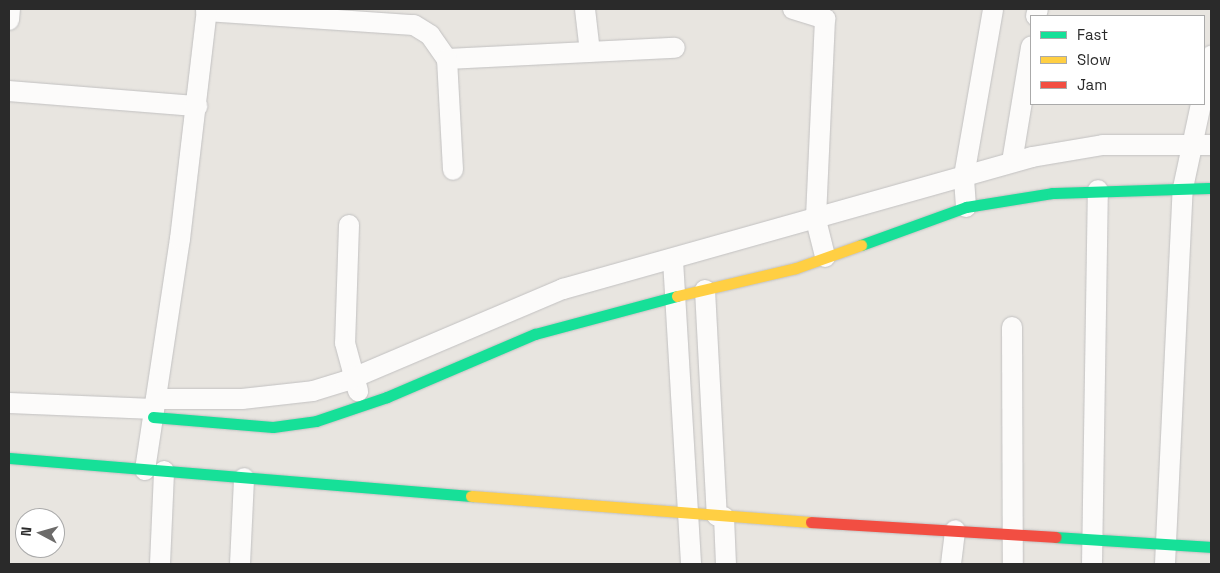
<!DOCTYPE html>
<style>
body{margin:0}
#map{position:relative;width:1220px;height:573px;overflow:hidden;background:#e8e5e0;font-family:"Space Grotesk",sans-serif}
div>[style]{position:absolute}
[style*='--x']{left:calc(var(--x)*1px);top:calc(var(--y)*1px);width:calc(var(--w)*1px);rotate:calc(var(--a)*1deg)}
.roads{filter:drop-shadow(0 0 1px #c2c1c1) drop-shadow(0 0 1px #c2c1c1)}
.street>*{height:20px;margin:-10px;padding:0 10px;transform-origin:10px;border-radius:10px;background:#fcfbfa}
.fast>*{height:11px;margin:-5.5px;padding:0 5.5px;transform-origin:5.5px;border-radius:5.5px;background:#16e098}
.slow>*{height:11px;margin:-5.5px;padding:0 5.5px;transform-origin:5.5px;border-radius:5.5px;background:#ffcf43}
.jam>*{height:11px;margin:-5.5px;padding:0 5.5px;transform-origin:5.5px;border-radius:5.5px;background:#f24e42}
span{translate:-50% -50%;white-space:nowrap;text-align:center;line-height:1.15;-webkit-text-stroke:4px #fff;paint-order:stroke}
.frame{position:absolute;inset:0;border:10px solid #2a2a2a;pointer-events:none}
.legend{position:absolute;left:1030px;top:15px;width:175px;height:90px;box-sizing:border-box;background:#fff;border:1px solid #aaa;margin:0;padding:6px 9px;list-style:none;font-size:15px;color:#2a2a2a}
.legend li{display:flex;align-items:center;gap:10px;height:25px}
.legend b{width:25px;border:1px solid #aaa}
.north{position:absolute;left:15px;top:508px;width:50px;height:50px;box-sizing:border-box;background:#fff;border:1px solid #aaa;border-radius:50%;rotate:276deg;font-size:14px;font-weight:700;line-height:20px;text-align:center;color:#2a2a2a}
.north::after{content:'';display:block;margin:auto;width:18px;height:22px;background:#6c6b6a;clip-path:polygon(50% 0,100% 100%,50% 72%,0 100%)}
</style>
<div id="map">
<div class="roads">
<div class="street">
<i style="--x:585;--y:9;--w:43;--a:83.4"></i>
<i style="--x:793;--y:9;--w:34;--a:17"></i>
<i style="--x:825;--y:19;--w:201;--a:92.6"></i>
<i style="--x:816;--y:220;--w:38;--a:76"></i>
<i style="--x:206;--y:11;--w:208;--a:3.9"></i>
<i style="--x:414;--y:25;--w:19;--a:32"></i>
<i style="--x:430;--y:35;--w:29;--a:55"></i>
<i style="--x:447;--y:59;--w:228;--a:-2.8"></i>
<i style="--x:1036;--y:16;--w:7;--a:-74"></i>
<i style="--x:9;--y:20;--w:11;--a:-85"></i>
<i style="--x:447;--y:59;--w:111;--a:86.9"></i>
<i style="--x:9;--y:91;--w:189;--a:4.6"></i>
<i style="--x:1204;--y:92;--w:37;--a:-79"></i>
<i style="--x:1012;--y:162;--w:117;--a:-80.6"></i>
<i style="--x:966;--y:207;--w:31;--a:-94"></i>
<i style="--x:964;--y:176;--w:169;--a:-80.1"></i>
<i style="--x:349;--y:225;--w:118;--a:91.9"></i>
<i style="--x:345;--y:343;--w:50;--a:74.8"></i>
<i style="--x:673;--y:260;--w:305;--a:86.6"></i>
<i style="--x:705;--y:290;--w:226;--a:87"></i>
<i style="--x:1012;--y:327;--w:237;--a:89.8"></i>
<i style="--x:156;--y:399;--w:86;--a:0"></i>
<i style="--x:242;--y:399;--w:71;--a:-6.4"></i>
<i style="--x:313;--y:391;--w:34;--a:-17"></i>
<i style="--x:346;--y:381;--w:236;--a:-23"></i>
<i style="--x:563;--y:289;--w:487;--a:-15.7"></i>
<i style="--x:1032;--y:157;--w:72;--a:-9.6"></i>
<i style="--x:1103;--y:145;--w:108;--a:0"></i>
<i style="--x:9;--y:403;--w:145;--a:2.4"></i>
<i style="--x:145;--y:470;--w:234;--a:-81.4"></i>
<i style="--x:180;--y:239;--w:232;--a:-83.3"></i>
<i style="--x:724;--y:517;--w:47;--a:87.6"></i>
<i style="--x:160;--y:564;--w:93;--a:-87.5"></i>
<i style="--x:240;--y:564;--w:86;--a:-87.3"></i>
<i style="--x:951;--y:564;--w:34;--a:-83"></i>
<i style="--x:1092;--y:564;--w:374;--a:-89.1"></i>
<i style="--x:1165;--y:564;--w:376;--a:-87.3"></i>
<i style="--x:1183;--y:188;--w:86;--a:-77.9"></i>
</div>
<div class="fast">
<i style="--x:861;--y:245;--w:112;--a:-19.9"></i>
<i style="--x:966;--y:207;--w:87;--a:-9.2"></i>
<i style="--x:1052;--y:193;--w:159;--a:-1.8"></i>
<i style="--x:153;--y:417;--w:120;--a:4.8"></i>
<i style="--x:273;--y:427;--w:43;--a:-7.9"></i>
<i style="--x:316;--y:421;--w:75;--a:-18.7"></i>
<i style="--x:387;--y:397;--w:161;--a:-23.1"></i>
<i style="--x:535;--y:334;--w:147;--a:-15"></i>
<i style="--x:9;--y:458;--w:464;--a:4.7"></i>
<i style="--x:1056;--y:537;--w:155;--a:3.7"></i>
</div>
<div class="slow">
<i style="--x:677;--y:296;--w:122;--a:-13.2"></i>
<i style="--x:796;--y:268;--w:69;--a:-19.5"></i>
<i style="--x:471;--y:496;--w:341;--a:4.4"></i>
</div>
<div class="jam">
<i style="--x:811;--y:522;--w:245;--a:3.5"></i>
</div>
</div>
<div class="frame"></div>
<ul class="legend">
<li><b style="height:6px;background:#16e098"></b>Fast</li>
<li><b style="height:6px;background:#ffcf43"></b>Slow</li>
<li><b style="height:6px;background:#f24e42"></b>Jam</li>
</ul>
<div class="north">N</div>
</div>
